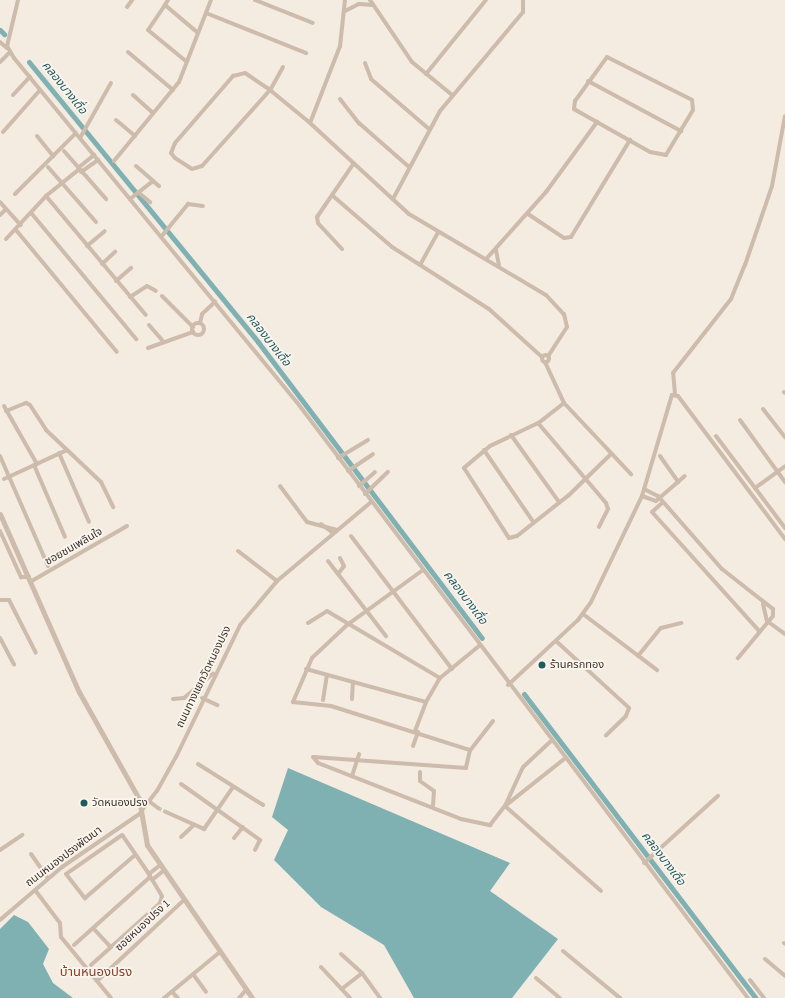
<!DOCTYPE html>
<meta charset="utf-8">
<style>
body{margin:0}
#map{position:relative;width:785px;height:998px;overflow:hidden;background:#f4ebe1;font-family:"Source Sans 3","Noto Sans Thai",sans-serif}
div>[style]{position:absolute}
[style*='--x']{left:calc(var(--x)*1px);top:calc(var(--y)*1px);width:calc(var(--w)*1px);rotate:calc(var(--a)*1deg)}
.water>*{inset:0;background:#7fb0b2}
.canal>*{height:5px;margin:-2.5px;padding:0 2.5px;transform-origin:2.5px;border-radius:2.5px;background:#7fb0b2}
.minor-tunnel>*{height:4px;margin-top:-2px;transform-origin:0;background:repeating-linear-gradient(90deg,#cfc6bd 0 4px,transparent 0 6px)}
.minor>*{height:4px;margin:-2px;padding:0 2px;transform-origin:2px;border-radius:2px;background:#cdbbac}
.minor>.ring{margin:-2px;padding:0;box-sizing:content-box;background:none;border:4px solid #cdbbac;border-radius:50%}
.tertiary>*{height:5px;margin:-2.5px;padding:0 2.5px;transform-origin:2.5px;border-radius:2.5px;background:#cdbbac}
.dots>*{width:11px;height:11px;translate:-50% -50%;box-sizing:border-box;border:2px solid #fbf5ee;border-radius:50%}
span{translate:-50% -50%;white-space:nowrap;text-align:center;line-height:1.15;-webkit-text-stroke:3.5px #fbf5ee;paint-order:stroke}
.street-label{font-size:11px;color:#3b302b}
.poi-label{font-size:11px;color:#3b302b}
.left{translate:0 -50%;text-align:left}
.water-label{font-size:12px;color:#1f5a5e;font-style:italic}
.quarter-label{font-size:13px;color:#8c3b22}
</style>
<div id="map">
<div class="water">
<i style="clip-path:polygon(288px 768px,510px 863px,490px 891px,558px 939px,512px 998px,414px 998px,384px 945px,321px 907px,274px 860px,288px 830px,272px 817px)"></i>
<i style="clip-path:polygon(14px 915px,28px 922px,49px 949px,43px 964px,53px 983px,73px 998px,0 998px,0 929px)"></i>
</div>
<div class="canal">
<i style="--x:0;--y:30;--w:6;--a:45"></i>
<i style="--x:29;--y:62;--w:362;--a:50.7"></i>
<i style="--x:258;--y:342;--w:371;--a:52.9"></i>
<i style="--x:524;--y:694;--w:382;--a:52.7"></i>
</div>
<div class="minor-tunnel">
<i style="--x:158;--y:808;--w:9;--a:27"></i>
</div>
<div class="minor">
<i style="--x:18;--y:0;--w:47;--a:103.4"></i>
<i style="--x:7;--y:46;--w:14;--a:60"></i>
<i style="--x:14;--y:58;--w:444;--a:50.6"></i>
<i style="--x:296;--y:401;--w:749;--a:52.87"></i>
<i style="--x:168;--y:0;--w:6;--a:121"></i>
<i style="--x:165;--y:5;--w:42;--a:40.2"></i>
<i style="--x:255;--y:0;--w:62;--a:21.6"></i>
<i style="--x:370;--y:0;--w:75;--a:55.9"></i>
<i style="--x:412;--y:62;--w:52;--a:39.5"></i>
<i style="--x:165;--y:5;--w:30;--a:124"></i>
<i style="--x:148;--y:30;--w:50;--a:39.4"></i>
<i style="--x:127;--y:7;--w:9;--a:-54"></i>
<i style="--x:345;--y:11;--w:16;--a:-27"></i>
<i style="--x:359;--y:4;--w:14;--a:4"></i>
<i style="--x:206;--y:13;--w:108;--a:21.8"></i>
<i style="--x:0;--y:42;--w:9;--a:41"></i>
<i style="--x:128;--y:52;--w:59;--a:40.2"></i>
<i style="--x:607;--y:57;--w:95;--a:26.8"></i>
<i style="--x:692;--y:100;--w:10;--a:84"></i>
<i style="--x:693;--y:110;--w:52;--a:121"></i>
<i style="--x:666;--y:155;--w:16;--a:-169"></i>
<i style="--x:650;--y:152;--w:87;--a:-150.5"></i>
<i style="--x:574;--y:109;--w:8;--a:-83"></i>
<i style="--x:575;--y:101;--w:54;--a:-54"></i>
<i style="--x:0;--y:62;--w:14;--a:-45"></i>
<i style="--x:365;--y:63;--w:17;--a:69"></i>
<i style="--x:371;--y:79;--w:77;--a:40.8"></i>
<i style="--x:283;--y:67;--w:26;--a:119"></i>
<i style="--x:270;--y:90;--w:102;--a:131.8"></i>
<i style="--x:202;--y:166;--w:10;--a:163"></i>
<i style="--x:192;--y:169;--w:20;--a:-147"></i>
<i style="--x:175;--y:158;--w:6;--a:-129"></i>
<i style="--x:171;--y:153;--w:11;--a:-68"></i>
<i style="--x:175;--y:143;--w:89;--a:-49.1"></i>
<i style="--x:233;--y:76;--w:12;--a:-14"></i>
<i style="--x:245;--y:73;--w:30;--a:34"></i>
<i style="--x:270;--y:90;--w:52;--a:39.5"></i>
<i style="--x:310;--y:123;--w:134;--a:42.6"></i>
<i style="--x:409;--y:214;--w:159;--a:30.6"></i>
<i style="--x:546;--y:295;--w:26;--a:47"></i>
<i style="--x:564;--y:314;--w:13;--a:77"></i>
<i style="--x:567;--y:327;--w:35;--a:123"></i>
<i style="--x:426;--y:74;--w:95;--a:-51"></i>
<i style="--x:588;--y:81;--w:106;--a:28.3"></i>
<i style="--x:13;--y:95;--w:25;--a:-47"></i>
<i style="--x:133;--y:95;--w:27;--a:42"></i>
<i style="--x:340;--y:99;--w:31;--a:52"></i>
<i style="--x:359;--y:123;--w:67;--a:41.3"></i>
<i style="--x:116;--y:120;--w:25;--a:40"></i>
<i style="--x:310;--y:123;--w:83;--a:-68.7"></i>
<i style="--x:340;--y:46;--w:46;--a:-83.8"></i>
<i style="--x:3;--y:132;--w:56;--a:-48.6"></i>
<i style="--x:37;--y:136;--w:26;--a:51"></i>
<i style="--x:80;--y:138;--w:63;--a:-60.6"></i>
<i style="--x:64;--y:151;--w:64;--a:48.8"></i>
<i style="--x:114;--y:161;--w:102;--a:-50.6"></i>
<i style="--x:179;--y:82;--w:88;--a:-68.7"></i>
<i style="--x:136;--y:166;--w:23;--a:41"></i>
<i style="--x:48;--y:167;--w:73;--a:48.9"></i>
<i style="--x:78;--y:168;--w:21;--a:-39"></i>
<i style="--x:81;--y:172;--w:21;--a:-35"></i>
<i style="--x:138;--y:192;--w:16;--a:40"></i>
<i style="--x:15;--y:194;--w:86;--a:-45"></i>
<i style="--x:46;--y:196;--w:155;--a:50"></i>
<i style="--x:333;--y:196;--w:78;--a:40.8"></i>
<i style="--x:392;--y:247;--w:115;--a:32.6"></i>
<i style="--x:489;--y:309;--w:72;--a:42.2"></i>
<i style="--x:130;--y:199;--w:29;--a:-38"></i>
<i style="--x:153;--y:181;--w:8;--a:40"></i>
<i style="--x:393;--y:199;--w:100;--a:-61.9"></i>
<i style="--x:440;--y:111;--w:129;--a:-50"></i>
<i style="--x:523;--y:12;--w:12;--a:-90"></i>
<i style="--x:0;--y:202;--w:31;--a:48"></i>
<i style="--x:32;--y:214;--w:163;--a:50.2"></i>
<i style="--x:528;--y:214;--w:43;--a:33.7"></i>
<i style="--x:564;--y:238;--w:7;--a:-8"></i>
<i style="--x:571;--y:237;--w:114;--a:-58.7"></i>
<i style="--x:0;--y:215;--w:8;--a:-45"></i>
<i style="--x:16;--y:230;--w:158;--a:50.4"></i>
<i style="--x:161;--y:237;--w:43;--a:-50.7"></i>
<i style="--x:188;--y:204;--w:15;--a:8"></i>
<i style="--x:6;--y:239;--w:59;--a:-47.1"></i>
<i style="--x:46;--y:196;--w:40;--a:-39"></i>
<i style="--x:87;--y:246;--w:23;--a:-40"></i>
<i style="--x:342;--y:249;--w:35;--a:-133"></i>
<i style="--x:318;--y:223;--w:6;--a:-99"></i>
<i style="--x:317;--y:217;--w:65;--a:-55.6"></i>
<i style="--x:496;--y:250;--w:15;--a:79"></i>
<i style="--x:487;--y:258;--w:89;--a:-48.2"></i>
<i style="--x:546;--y:192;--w:87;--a:-53.9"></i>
<i style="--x:102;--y:264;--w:18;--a:-43"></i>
<i style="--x:420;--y:265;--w:37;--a:-61"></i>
<i style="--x:116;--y:281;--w:20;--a:-41"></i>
<i style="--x:162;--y:296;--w:44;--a:45"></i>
<i style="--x:130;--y:297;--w:20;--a:-33"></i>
<i style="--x:147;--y:286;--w:10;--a:29"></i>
<i class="ring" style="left:192px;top:323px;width:8px;height:8px"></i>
<i style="--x:200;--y:323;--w:9;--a:-77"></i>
<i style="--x:202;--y:314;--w:18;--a:-43"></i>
<i style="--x:149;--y:325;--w:20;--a:49"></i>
<i style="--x:148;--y:348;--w:48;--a:-19.6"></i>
<i class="ring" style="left:541.5px;top:354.5px;width:3px;height:3px"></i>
<i style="--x:545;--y:362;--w:45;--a:65.1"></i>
<i style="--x:564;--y:403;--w:98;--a:46.7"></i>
<i style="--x:784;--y:392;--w:1;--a:45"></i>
<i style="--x:675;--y:394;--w:21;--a:-95"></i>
<i style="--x:673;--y:373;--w:94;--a:-51.9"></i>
<i style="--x:731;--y:299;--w:37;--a:-68"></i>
<i style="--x:745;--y:265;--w:83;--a:-71.1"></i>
<i style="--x:772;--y:186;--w:71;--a:-79.5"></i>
<i style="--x:564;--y:403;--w:33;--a:142"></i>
<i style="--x:538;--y:423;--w:53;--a:154.4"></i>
<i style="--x:490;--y:446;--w:34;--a:140"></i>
<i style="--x:464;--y:468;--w:83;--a:57.3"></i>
<i style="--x:509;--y:538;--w:8;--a:-14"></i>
<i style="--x:517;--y:536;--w:66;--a:-38.3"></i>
<i style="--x:569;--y:495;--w:59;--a:-44.3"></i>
<i style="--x:4;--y:406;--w:67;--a:60.4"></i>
<i style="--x:763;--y:409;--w:36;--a:52"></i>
<i style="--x:6;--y:411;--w:22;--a:-22"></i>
<i style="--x:26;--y:403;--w:4;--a:27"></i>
<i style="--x:30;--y:405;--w:30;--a:57"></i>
<i style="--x:46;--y:430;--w:76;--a:43.4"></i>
<i style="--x:101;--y:482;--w:28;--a:64"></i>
<i style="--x:740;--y:420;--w:77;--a:54"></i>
<i style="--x:538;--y:423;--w:105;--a:49.6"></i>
<i style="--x:606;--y:503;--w:6;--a:72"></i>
<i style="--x:608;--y:509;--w:20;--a:117"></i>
<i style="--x:511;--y:435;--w:82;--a:54.4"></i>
<i style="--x:716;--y:436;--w:115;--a:53.1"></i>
<i style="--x:484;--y:450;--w:88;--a:55.6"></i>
<i style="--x:59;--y:453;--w:75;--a:66.5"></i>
<i style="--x:0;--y:456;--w:120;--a:66.4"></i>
<i style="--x:660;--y:456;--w:32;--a:55"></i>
<i style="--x:338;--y:458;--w:35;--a:-31"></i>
<i style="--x:34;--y:465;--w:78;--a:66.7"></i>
<i style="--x:348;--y:471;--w:30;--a:-34"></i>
<i style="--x:4;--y:479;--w:69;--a:-24.7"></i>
<i style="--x:280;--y:486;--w:45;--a:53.1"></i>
<i style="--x:307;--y:522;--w:31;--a:15"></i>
<i style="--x:359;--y:486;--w:21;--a:-41"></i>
<i style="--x:755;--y:488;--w:37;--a:-36"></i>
<i style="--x:644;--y:489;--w:16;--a:27"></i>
<i style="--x:658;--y:496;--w:97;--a:48.8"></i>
<i style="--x:722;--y:569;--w:65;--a:38.1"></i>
<i style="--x:773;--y:609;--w:7;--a:90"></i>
<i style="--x:773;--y:616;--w:55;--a:129.8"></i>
<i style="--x:365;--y:494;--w:32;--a:-44"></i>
<i style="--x:642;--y:496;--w:15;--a:20"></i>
<i style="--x:656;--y:501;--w:38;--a:-41"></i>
<i style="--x:662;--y:503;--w:13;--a:138"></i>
<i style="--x:652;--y:512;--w:160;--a:48"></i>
<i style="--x:321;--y:524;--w:15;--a:37"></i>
<i style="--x:0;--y:531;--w:51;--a:65.5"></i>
<i style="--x:21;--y:577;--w:8;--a:0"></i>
<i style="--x:351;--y:536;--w:167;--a:52.8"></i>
<i style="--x:238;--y:551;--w:49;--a:37.6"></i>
<i style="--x:328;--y:561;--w:95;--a:52.3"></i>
<i style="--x:423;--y:570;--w:94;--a:144.1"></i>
<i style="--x:347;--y:625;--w:48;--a:136.7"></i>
<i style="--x:312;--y:658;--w:48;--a:113.4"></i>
<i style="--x:293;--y:702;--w:38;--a:6"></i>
<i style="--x:331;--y:706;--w:146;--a:17.6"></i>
<i style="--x:338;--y:574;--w:10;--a:-53"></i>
<i style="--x:344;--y:566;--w:9;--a:-117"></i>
<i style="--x:30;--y:582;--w:112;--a:-30"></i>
<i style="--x:0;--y:600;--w:9;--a:0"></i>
<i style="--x:9;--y:600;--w:59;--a:63"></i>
<i style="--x:763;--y:604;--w:17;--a:77"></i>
<i style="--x:583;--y:614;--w:93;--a:37.1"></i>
<i style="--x:767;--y:621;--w:22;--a:36"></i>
<i style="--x:308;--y:623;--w:22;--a:-32"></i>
<i style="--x:327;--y:611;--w:131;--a:30.7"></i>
<i style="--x:0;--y:638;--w:30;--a:62"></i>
<i style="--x:556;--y:641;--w:99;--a:42.5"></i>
<i style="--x:629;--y:708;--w:9;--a:111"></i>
<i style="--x:626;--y:716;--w:28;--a:136"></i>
<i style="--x:638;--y:656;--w:36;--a:-51"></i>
<i style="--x:661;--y:628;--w:21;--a:-14"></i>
<i style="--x:306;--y:669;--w:124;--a:15.4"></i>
<i style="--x:508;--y:685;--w:96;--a:-42.9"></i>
<i style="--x:578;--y:620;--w:22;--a:-54"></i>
<i style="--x:591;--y:602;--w:118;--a:-64.3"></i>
<i style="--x:642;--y:496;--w:105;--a:-73.5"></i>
<i style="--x:672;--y:395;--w:6;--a:9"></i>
<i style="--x:678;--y:396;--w:179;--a:53.2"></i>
<i style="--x:202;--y:698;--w:17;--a:25"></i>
<i style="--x:173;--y:699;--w:11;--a:-5"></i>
<i style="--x:184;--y:698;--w:38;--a:-40"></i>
<i style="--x:352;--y:699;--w:17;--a:-87"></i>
<i style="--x:323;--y:700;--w:25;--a:-81"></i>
<i style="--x:493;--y:721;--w:37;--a:128"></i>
<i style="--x:470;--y:750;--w:18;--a:103"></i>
<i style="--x:466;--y:768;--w:153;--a:-175.9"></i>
<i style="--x:313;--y:757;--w:8;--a:50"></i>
<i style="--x:318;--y:763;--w:154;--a:21.4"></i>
<i style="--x:461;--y:819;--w:30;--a:12"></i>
<i style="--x:490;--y:825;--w:24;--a:-52"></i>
<i style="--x:505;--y:806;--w:75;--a:-38.5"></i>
<i style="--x:415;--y:731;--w:31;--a:-69"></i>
<i style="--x:426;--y:702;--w:28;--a:-60"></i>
<i style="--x:440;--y:678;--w:50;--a:-39.4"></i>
<i style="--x:551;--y:741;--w:38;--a:137"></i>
<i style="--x:523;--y:767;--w:43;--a:114.8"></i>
<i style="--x:505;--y:806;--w:128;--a:41.5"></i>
<i style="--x:413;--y:746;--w:15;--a:-70"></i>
<i style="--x:198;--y:764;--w:77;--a:32.2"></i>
<i style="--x:420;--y:772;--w:9;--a:90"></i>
<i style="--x:420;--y:781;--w:17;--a:36"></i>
<i style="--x:434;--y:791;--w:15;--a:94"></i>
<i style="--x:352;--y:776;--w:23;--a:-72"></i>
<i style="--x:181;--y:784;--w:97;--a:35.3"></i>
<i style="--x:260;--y:840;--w:11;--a:117"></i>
<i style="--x:150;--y:802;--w:10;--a:37"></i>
<i style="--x:142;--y:810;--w:24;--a:-52"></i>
<i style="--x:157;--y:791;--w:39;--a:-61"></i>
<i style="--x:176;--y:757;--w:147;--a:-64.1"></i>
<i style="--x:240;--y:625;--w:57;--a:-49.9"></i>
<i style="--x:277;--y:581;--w:123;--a:-40"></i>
<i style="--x:166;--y:812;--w:42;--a:24.1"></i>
<i style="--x:204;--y:829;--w:51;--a:-55.4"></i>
<i style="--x:181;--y:837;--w:18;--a:-43"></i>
<i style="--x:234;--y:838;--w:14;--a:-51"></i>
<i style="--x:0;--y:850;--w:27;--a:-34"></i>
<i style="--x:31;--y:854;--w:29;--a:55"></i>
<i style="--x:644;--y:863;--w:100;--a:-42.2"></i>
<i style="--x:149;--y:874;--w:14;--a:-39"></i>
<i style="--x:152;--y:880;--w:14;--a:-39"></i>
<i style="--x:35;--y:890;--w:41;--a:52.9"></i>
<i style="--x:60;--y:923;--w:14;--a:86"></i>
<i style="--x:61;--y:937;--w:79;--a:50.7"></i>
<i style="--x:0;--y:920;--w:82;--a:-40.5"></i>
<i style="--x:62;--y:867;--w:96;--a:-34.4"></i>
<i style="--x:93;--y:928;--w:26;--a:47"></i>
<i style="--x:784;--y:943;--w:1;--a:45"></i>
<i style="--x:74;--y:945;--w:102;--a:-41.8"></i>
<i style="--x:563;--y:951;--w:74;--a:39.5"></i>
<i style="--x:341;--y:954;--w:28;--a:42"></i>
<i style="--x:362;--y:973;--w:31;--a:54"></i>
<i style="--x:765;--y:959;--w:26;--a:40"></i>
<i style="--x:91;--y:965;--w:93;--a:-41.9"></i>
<i style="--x:160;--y:903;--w:7;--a:-74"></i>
<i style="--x:162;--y:896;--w:26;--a:-121"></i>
<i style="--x:149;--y:874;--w:46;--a:-124.4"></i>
<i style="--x:123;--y:836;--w:1;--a:-135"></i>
<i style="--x:122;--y:835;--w:68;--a:145.1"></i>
<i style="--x:66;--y:874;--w:31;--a:52"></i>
<i style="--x:85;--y:898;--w:66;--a:-40.7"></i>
<i style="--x:321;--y:967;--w:42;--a:46.9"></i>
<i style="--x:193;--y:974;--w:22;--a:54"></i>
<i style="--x:536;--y:978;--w:31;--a:40"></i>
<i style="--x:750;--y:980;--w:23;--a:52"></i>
<i style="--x:97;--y:981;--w:119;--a:-43"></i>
<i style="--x:343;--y:988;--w:24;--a:-38"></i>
<i style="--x:172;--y:992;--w:8;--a:45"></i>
<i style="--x:164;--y:998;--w:72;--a:-39.4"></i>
<i style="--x:239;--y:998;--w:11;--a:-49"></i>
</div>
<div class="tertiary">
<i style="--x:0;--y:514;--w:195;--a:66.1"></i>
<i style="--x:79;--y:692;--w:123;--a:60.7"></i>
<i style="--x:139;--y:799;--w:47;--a:80.1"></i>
<i style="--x:147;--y:845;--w:186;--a:55.5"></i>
</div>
<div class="dots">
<i style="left:542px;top:665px;background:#1f5a5e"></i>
<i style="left:84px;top:803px;background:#1f5a5e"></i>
</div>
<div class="street-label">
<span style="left:74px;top:547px;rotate:-30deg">ซอยชมเพลินใจ</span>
<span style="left:204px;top:677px;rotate:-64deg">ถนนทางแยกวัดหนองปรง</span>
<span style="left:64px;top:857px;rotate:-37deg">ถนนหนองปรงพัฒนา</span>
<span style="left:143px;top:926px;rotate:-43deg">ซอยหนองปรง 1</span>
</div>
<div class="poi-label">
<span class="left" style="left:550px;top:665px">ร้านครกทอง</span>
<span class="left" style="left:92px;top:803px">วัดหนองปรง</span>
</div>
<div class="water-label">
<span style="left:64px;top:88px;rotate:51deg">คลองบางเดื่อ</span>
<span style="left:268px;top:340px;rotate:52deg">คลองบางเดื่อ</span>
<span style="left:465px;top:598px;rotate:53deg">คลองบางเดื่อ</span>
<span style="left:663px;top:859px;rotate:53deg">คลองบางเดื่อ</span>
</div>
<div class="quarter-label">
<span style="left:96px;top:972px">บ้านหนองปรง</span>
</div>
</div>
